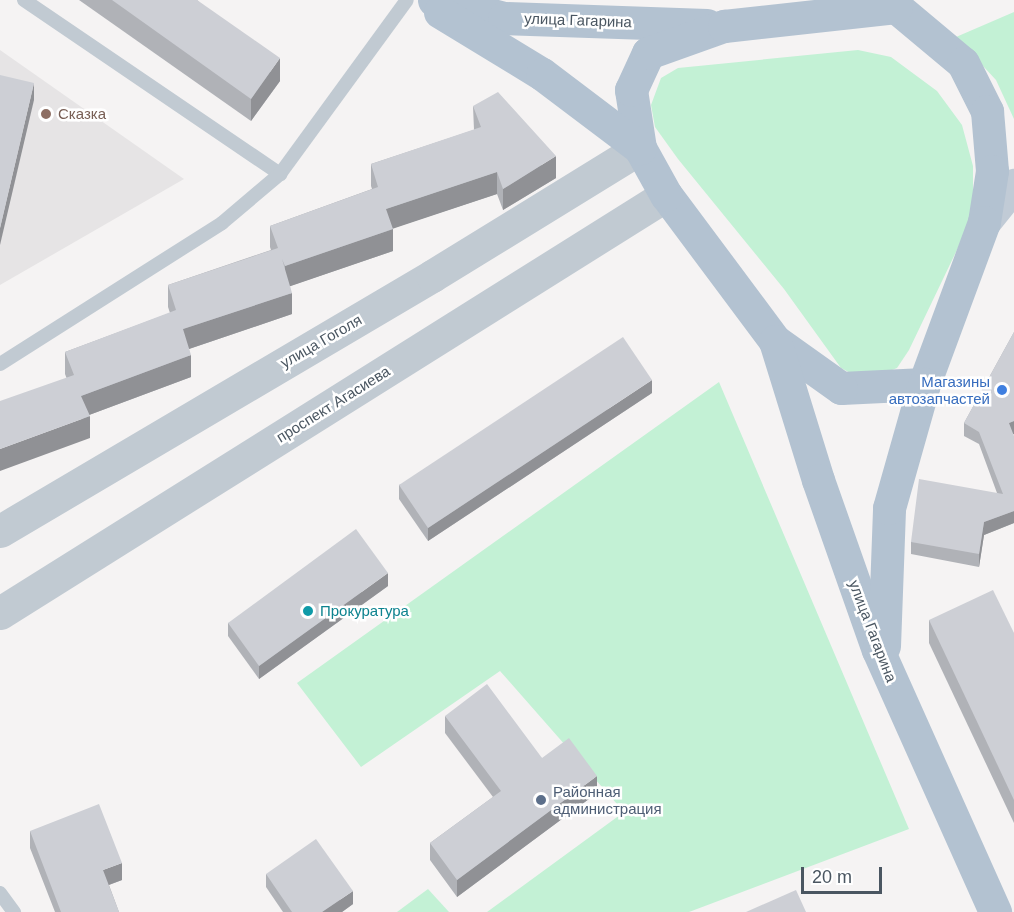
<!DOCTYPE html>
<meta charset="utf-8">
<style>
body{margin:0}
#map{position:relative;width:1014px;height:912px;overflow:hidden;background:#f5f3f3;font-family:Helvetica,sans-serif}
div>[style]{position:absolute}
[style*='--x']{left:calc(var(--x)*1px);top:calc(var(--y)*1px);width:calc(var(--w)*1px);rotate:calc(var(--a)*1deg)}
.education>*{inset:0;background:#e6e4e5}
.green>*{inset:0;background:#c3f1d5}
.service>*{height:14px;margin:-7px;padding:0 7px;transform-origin:7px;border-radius:7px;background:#c1cad2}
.tertiary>*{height:33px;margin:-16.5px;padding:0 16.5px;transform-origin:16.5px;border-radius:16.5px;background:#c1cad2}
.secondary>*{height:33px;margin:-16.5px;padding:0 16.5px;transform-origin:16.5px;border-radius:16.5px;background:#c1cbd6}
.primary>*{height:33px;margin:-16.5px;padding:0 16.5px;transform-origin:16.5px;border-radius:16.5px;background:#b3c2d1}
.wall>*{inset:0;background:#b0b2b7}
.shaded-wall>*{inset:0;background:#909195}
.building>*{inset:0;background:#cdcfd5}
.dots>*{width:16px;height:16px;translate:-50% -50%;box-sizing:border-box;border:3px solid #fff;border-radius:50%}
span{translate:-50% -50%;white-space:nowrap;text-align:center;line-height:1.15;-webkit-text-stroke:5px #fff;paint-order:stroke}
.street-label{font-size:15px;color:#4a5661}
.education-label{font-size:15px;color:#785e54}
.left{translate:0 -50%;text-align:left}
.shop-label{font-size:15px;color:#366cbe}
.right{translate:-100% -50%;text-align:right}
.culture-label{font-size:15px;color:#0d838f}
.service-label{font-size:15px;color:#4e5e75}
.scale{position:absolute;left:801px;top:867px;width:81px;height:27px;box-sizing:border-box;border:3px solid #4a5661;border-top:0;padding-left:8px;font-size:18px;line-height:21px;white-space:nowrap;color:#4a5661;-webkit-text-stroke:4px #fff;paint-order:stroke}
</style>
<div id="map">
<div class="education">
<i style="clip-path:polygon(0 50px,184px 179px,0 285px)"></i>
</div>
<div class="green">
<i style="clip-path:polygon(1014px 12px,1014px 119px,996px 80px,956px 37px)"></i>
<i style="clip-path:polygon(858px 50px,891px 57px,937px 91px,962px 125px,973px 166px,973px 200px,966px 231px,909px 350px,897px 368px,877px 376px,856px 376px,841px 368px,784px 289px,678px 159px,655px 127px,651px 105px,661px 78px,678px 68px)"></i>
<i style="clip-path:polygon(719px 382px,909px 829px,689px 912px,487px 912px,624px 812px,500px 671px,361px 767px,297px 683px)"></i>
<i style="clip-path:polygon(428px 889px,449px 912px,397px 912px)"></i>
</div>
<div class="service">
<i style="--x:24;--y:0;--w:310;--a:34.2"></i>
<i style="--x:0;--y:364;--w:263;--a:-32.4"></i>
<i style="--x:222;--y:223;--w:76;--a:-40.2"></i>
<i style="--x:280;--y:174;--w:215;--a:-53.9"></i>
<i style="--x:0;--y:893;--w:24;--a:54"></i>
</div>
<div class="tertiary">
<i style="--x:0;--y:531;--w:502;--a:-30.55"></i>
<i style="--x:432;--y:276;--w:244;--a:-31.6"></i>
<i style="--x:0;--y:613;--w:786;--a:-32.11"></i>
</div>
<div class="secondary">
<i style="--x:984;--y:222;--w:48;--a:-51"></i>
</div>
<div class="primary">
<i style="--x:434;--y:0;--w:72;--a:14.4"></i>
<i style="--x:504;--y:18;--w:203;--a:2"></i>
<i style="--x:896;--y:7;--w:87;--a:39.9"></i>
<i style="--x:963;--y:63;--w:54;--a:63.4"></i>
<i style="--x:987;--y:111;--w:60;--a:85.2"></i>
<i style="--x:992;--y:171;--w:52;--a:98.9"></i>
<i style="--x:984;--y:222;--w:173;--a:110.3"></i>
<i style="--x:924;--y:384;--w:83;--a:177.2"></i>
<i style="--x:841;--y:388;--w:81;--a:-144.5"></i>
<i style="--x:775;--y:341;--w:182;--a:-126.7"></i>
<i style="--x:666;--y:195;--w:54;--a:-119"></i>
<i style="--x:640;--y:148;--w:59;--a:-98.8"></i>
<i style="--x:631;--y:90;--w:41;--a:-65.3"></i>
<i style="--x:648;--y:53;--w:81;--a:-19.6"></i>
<i style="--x:724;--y:26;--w:173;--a:-6.3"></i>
<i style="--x:440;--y:12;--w:119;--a:31.3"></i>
<i style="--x:542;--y:74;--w:123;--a:37.1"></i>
<i style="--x:775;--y:341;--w:145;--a:72.8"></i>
<i style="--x:818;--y:480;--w:180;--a:70.6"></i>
<i style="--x:878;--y:650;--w:287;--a:65.9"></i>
<i style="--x:884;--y:646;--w:138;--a:-87.9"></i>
<i style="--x:889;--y:508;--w:129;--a:-74.2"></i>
</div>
<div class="wall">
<i style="clip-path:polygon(79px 0,197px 0,280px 81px,251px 121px)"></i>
<i style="clip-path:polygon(473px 106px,556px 178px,503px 210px,497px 194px,393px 228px,393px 251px,290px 286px,292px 314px,189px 349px,191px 377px,89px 415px,90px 438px,65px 374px,65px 352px,170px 313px,168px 307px,168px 285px,271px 250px,270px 247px,270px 226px,372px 189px,371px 186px,371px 164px,474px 130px)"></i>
<i style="clip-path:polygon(1014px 332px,1014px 434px,1013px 434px,1014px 523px,984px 535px,979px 567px,911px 554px,911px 542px,997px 493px,979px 444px,964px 436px,964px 423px)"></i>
<i style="clip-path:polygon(652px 393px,428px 541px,399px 499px,399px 485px)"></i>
<i style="clip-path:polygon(388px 586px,259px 679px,228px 636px,228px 623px)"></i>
<i style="clip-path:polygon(929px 620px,1014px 633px,1014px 823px,929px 643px)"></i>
<i style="clip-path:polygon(445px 716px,542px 758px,597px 793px,457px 897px,430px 860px,430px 843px,493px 797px,445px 733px)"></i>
<i style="clip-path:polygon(30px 831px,122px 880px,109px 885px,119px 912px,55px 912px,30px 848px)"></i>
<i style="clip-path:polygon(266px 874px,353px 904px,342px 912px,283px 912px,266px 887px)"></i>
</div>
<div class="shaded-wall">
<i style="clip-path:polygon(280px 58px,280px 81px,251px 121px,251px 99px)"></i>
<i style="clip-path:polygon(34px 83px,34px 100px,0 245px,0 228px)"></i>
<i style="clip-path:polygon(556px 156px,556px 178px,503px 210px,503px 189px)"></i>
<i style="clip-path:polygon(497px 172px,497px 194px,386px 231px,386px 209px)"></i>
<i style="clip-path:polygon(393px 229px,393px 251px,285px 288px,285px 266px)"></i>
<i style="clip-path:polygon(292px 293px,292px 314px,183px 351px,183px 329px)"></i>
<i style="clip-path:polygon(191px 355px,191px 377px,81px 418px,81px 396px)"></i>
<i style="clip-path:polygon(652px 380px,652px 393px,428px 541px,428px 528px)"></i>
<i style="clip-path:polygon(90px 416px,90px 438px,0 471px,0 449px)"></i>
<i style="clip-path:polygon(1014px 421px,1014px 434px,1009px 436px,1009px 423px)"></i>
<i style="clip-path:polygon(1014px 511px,1014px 523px,984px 535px,979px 567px,979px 554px,984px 522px)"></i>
<i style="clip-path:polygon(388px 573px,388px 586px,259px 679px,259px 666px)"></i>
<i style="clip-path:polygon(597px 776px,597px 793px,457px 897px,457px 880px)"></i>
<i style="clip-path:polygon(122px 863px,122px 880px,103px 887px,103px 870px)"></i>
<i style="clip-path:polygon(353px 891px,353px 904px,342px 912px,322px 912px)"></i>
</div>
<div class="building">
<i style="clip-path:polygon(112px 0,197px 0,280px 58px,251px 99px)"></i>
<i style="clip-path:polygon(0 75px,34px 83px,0 228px)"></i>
<i style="clip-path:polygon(498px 92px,556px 156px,503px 189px,497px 172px,386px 209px,393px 229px,285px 266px,282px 259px,292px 293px,183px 329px,191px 355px,81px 396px,90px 416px,0 449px,0 401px,74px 375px,65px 352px,176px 310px,168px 285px,278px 248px,270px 226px,378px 187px,371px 164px,481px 127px,473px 106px)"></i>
<i style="clip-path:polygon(1014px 332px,1014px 421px,1009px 423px,1014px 436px,1014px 511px,984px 522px,979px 554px,911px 542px,919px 479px,1003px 494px,979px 432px,964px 423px)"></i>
<i style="clip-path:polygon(623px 337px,652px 380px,428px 528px,399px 485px)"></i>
<i style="clip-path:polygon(356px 529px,388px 573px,259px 666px,228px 623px)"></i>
<i style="clip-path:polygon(993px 590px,1014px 633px,1014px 800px,929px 620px)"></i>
<i style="clip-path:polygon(487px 684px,542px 758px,569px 738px,597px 776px,457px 880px,430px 843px,501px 791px,445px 716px)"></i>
<i style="clip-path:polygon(99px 804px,122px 863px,103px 870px,119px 912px,61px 912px,30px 831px)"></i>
<i style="clip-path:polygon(316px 839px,353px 891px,322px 912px,292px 912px,266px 874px)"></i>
<i style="clip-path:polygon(796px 890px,806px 912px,746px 912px)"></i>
</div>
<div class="dots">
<i style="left:46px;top:114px;background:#8d6e63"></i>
<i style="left:1002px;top:390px;background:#3f7fe0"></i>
<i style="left:308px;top:611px;background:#0f9aa8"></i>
<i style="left:541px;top:800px;background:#5c6f8a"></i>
</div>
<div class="street-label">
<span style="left:578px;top:20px;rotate:2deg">улица Гагарина</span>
<span style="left:321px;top:341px;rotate:-30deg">улица Гоголя</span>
<span style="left:333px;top:404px;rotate:-32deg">проспект Агасиева</span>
<span style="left:873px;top:631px;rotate:69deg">улица Гагарина</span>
</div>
<div class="education-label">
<span class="left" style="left:58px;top:114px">Сказка</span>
</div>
<div class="shop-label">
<span class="right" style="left:990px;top:390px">Магазины<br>автозапчастей</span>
</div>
<div class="culture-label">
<span class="left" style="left:320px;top:611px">Прокуратура</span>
</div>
<div class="service-label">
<span class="left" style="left:553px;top:800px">Районная<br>администрация</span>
</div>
<div class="scale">20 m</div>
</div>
